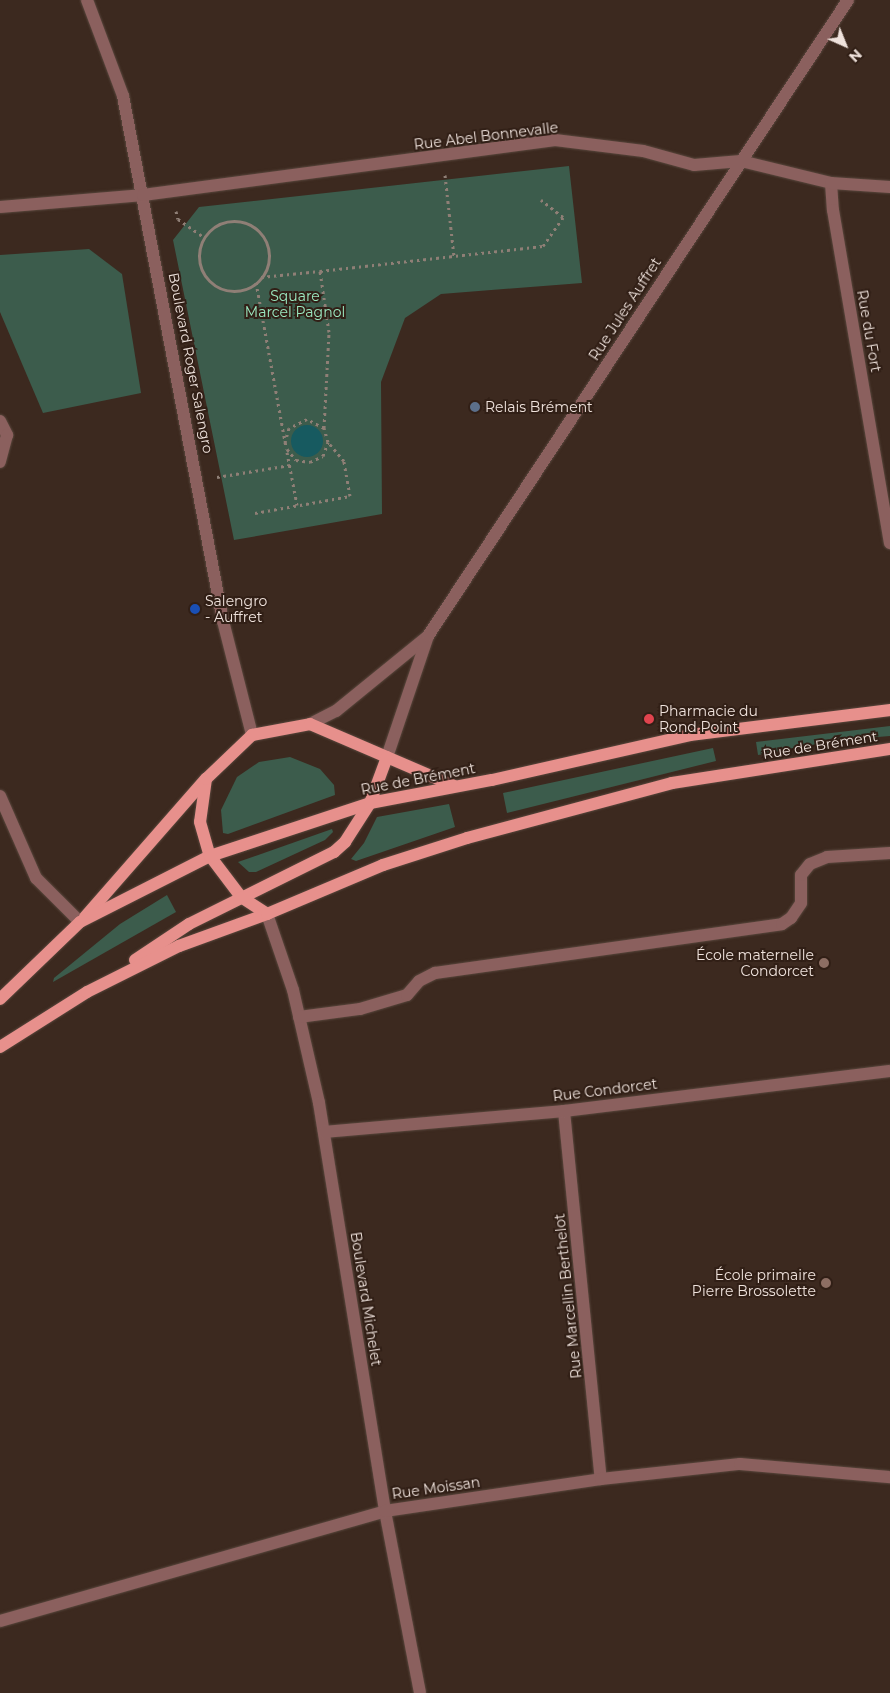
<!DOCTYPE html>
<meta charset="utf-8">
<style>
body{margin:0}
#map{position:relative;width:890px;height:1693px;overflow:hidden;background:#3c291f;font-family:Montserrat,sans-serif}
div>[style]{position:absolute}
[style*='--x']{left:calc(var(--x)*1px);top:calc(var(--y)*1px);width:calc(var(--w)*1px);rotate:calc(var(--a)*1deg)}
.green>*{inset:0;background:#3c5c4c}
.water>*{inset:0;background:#175a60}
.round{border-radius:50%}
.path>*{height:3px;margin-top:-1.5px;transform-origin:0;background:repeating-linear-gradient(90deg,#8f7f76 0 2.5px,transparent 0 6.5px)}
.path>.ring{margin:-1.5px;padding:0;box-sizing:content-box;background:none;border:3px solid #8f7f76;border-radius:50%}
.roads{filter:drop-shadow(0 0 1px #59473d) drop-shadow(0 0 1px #59473d)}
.minor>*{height:12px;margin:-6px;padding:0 6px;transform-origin:6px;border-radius:6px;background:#8b605e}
.major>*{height:12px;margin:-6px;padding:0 6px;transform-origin:6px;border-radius:6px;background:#e7908c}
.dots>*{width:14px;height:14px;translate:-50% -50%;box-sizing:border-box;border:2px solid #311f16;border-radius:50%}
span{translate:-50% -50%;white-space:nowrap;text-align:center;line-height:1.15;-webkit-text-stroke:4px #311f16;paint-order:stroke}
.street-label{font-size:14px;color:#efe2dc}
.park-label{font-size:14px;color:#9be9c1}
.poi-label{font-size:14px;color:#efe2dc}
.left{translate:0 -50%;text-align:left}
.right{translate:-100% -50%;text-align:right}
.north{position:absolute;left:820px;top:20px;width:50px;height:50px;-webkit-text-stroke:4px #311f16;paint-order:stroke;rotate:136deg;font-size:14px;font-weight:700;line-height:20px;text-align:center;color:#efe2dc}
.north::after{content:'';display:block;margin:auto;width:18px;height:22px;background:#efe2dc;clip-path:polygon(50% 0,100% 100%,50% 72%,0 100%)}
</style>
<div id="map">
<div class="green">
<i style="clip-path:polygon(569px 166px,582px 283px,441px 294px,405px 318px,381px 382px,382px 514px,234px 540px,173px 240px,199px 207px)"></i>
<i style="clip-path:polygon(89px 249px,122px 274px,141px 393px,43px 413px,0 312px,0 255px)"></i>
<i style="clip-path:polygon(890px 726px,890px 736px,841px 740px,758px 755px,756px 742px)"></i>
<i style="clip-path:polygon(713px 748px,716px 761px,507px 813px,503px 793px)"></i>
<i style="clip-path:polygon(290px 757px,320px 769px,334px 785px,335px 795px,228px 834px,223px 833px,221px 810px,237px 777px,259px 762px)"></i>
<i style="clip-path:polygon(449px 804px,455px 827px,356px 861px,351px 859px,364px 843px,377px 817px)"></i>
<i style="clip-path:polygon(332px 829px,333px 832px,325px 840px,256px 872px,249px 872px,238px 862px)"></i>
<i style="clip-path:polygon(167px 895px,176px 912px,53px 982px,54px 978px,120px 924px)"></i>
</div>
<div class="water">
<i class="round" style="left:291px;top:425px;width:32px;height:32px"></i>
</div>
<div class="path">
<i style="--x:445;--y:175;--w:81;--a:83.7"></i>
<i style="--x:176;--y:211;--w:8;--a:76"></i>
<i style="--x:178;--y:219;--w:33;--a:35"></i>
<i class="ring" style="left:199px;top:221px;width:67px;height:67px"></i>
<i style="--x:261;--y:277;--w:59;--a:-5.8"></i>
<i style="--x:256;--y:282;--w:163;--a:79.7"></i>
<i style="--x:285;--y:442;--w:7;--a:74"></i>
<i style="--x:287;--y:449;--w:14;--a:51"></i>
<i style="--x:296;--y:460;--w:14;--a:8"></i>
<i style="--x:310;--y:462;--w:14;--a:-25"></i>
<i style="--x:323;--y:456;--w:15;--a:-70"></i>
<i style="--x:328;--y:442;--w:15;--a:-106"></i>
<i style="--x:324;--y:428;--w:19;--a:-152"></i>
<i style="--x:307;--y:419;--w:20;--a:153"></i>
<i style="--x:289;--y:428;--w:15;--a:106"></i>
<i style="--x:324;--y:428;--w:96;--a:-87"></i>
<i style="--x:329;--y:332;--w:62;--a:-98.4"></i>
<i style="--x:320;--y:271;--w:224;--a:-6.4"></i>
<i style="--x:543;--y:246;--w:35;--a:-55"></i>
<i style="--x:563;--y:217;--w:28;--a:-142"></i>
<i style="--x:287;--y:452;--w:54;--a:79.3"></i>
<i style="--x:217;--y:477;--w:74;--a:-9.3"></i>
<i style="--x:255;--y:513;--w:97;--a:-10.1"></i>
<i style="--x:350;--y:496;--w:36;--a:-100"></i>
<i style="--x:344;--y:461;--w:23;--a:-130"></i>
</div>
<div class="roads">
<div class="minor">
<i style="--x:87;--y:0;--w:103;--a:69.4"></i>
<i style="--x:123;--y:96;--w:534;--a:79.22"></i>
<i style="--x:223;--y:621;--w:118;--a:75.7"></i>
<i style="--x:831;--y:183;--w:27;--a:86"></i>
<i style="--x:833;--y:210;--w:338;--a:80.3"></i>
<i style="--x:0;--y:207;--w:144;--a:-4.8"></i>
<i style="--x:143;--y:195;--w:416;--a:-7.6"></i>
<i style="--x:555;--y:140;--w:89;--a:7.1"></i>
<i style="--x:643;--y:151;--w:53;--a:15.4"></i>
<i style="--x:694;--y:165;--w:47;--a:-4.9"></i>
<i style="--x:741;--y:161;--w:93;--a:13.7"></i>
<i style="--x:831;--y:183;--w:59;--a:3.9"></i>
<i style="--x:0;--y:421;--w:16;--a:63"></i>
<i style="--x:7;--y:435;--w:28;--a:105"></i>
<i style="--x:310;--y:724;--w:29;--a:-27"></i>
<i style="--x:336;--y:711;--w:119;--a:-39.2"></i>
<i style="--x:387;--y:757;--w:128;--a:-71.3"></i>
<i style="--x:428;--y:636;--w:762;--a:-56.56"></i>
<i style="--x:0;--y:796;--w:90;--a:66.3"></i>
<i style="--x:36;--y:878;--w:62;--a:45"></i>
<i style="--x:267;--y:914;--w:80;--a:71.1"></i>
<i style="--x:293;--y:990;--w:116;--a:77"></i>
<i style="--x:319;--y:1103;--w:413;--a:80.8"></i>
<i style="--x:385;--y:1511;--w:185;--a:79.1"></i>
<i style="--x:299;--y:1017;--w:62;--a:-7.5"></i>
<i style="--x:360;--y:1009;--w:49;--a:-16.6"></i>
<i style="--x:407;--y:995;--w:18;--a:-49"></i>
<i style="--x:419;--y:981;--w:18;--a:-27"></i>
<i style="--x:435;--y:973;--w:350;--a:-8"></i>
<i style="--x:782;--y:924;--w:11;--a:-34"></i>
<i style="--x:791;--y:918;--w:18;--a:-56"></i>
<i style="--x:801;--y:903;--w:28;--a:-90"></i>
<i style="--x:801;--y:875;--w:14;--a:-51"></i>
<i style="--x:810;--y:864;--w:18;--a:-22"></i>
<i style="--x:827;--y:857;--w:63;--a:-3.6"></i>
<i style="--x:564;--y:1111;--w:370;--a:84.3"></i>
<i style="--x:324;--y:1132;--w:241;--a:-5"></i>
<i style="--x:564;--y:1111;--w:328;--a:-7"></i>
<i style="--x:0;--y:1621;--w:400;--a:-15.9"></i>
<i style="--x:385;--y:1511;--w:218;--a:-8.4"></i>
<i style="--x:601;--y:1479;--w:140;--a:-6.2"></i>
<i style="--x:740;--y:1464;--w:151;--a:5"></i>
</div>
<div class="major">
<i style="--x:206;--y:779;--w:43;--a:97.9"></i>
<i style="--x:200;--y:822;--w:35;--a:74"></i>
<i style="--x:210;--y:856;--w:51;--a:52.9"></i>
<i style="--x:241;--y:897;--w:31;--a:33"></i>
<i style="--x:85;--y:917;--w:184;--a:-48.8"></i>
<i style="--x:206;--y:779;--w:64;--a:-43.7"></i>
<i style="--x:252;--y:735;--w:59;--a:-10.7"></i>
<i style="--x:310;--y:724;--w:157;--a:23.3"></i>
<i style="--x:135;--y:960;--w:65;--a:-33.7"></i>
<i style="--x:189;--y:924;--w:162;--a:-26.4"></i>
<i style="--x:334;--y:852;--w:15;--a:-42"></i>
<i style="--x:345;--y:842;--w:46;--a:-57.3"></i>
<i style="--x:370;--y:803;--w:49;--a:-69.7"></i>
<i style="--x:0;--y:999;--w:111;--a:-43.9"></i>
<i style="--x:80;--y:922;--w:146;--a:-26.9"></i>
<i style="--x:210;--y:856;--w:169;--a:-18.3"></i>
<i style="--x:370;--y:803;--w:124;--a:-10.7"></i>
<i style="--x:492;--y:780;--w:203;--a:-12.8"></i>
<i style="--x:690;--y:735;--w:202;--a:-7.1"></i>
<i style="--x:0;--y:1047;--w:103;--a:-32.3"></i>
<i style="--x:87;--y:992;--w:103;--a:-26.6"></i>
<i style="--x:179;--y:946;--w:94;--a:-20"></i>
<i style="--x:267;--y:914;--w:126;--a:-22.9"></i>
<i style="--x:383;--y:865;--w:88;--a:-17.8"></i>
<i style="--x:467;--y:838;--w:212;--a:-15"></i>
<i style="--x:672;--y:783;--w:221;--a:-8.9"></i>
</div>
</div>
<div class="dots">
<i style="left:475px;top:407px;background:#5c6f8a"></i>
<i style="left:195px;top:609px;background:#1a4fb4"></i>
<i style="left:649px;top:719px;background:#e0444e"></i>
<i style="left:824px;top:963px;background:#8d6e63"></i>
<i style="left:826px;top:1283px;background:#8d6e63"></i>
</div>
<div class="street-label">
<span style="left:486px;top:136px;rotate:-7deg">Rue Abel Bonnevalle</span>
<span style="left:625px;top:309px;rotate:-57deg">Rue Jules Auffret</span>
<span style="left:869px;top:331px;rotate:80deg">Rue du Fort</span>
<span style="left:191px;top:363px;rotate:79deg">Boulevard Roger Salengro</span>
<span style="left:820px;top:745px;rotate:-9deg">Rue de Brément</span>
<span style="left:418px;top:779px;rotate:-11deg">Rue de Brément</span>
<span style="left:605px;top:1090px;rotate:-7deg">Rue Condorcet</span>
<span style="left:568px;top:1296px;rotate:-96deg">Rue Marcellin Berthelot</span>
<span style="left:366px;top:1299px;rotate:81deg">Boulevard Michelet</span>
<span style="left:436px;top:1488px;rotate:-8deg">Rue Moissan</span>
</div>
<div class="park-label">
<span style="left:295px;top:304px">Square<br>Marcel Pagnol</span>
</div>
<div class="poi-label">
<span class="left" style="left:485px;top:407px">Relais Brément</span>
<span class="left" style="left:205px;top:609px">Salengro<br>- Auffret</span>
<span class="left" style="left:659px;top:719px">Pharmacie du<br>Rond Point</span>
<span class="right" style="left:814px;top:963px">École maternelle<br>Condorcet</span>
<span class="right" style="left:816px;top:1283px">École primaire<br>Pierre Brossolette</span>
</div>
<div class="north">N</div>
</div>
